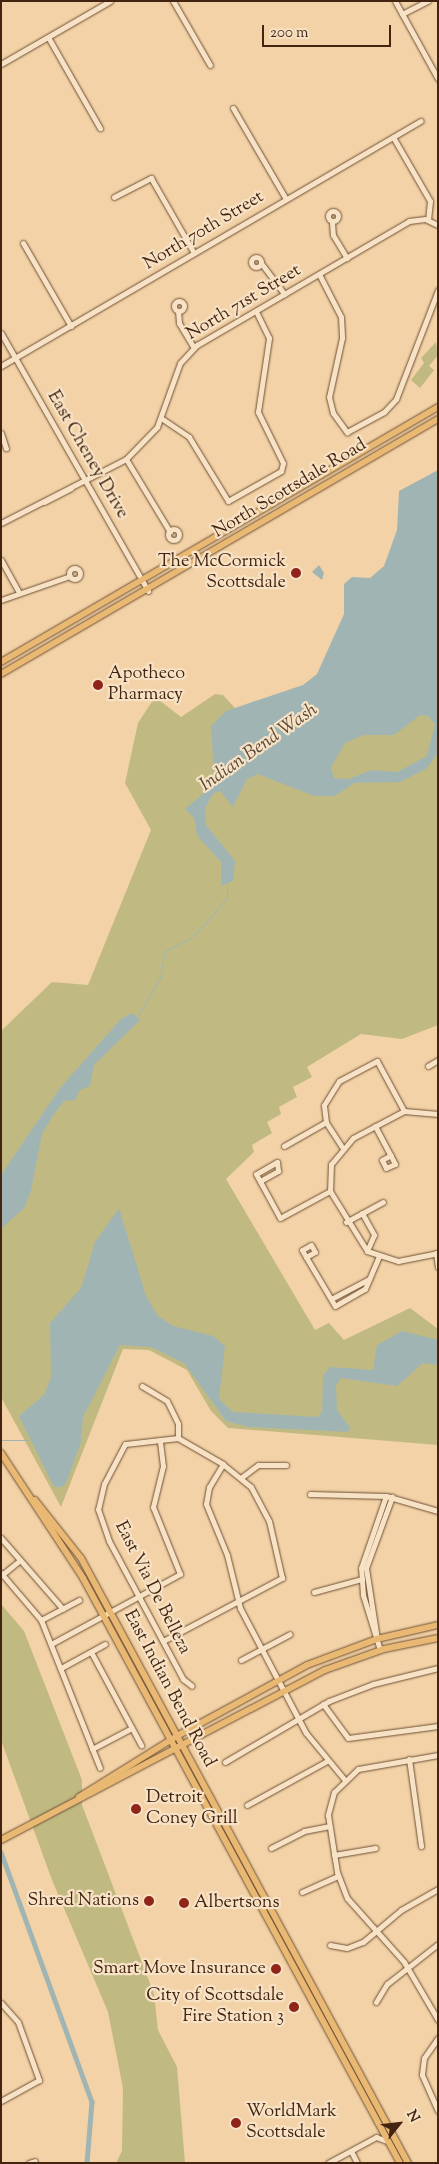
<!DOCTYPE html>
<style>
body{margin:0}
#map{position:relative;width:439px;height:2164px;overflow:hidden;background:#f2d2a6;font-family:"Sorts Mill Goudy",serif}
div>[style]{position:absolute}
[style*='--x']{left:calc(var(--x)*1px);top:calc(var(--y)*1px);width:calc(var(--w)*1px);rotate:calc(var(--a)*1deg)}
.green>*{inset:0;background:#c0ba82}
.water>*{inset:0;background:#a0b5b3}
.stream>*{height:1px;margin:-0.5px;padding:0 0.5px;transform-origin:0.5px;border-radius:0.5px;background:#a0b5b3}
.canal>*{height:4.5px;margin:-2.25px;padding:0 2.25px;transform-origin:2.25px;border-radius:2.25px;background:#a0b5b3}
.roads{filter:drop-shadow(0 0 1px #6f5036) drop-shadow(0 0 1px #6f5036)}
.minor>*{height:5px;margin:-2.5px;padding:0 2.5px;transform-origin:2.5px;border-radius:2.5px;background:#f7e2c5}
.minor>.ring{margin:-2.5px;padding:0;box-sizing:content-box;background:none;border:5px solid #f7e2c5;border-radius:50%}
.major>*{height:6px;margin:-3px;padding:0 3px;transform-origin:3px;border-radius:3px;background:#e9b973}
.dots>*{width:14px;height:14px;translate:-50% -50%;box-sizing:border-box;border:2px solid #f7e2c5;border-radius:50%}
span{translate:-50% -50%;white-space:nowrap;text-align:center;line-height:1.15;-webkit-text-stroke:4.5px #f7e2c5;paint-order:stroke}
.street-label{font-size:18px;color:#432410}
.poi-label{font-size:18px;color:#432410}
.right{translate:-100% -50%;text-align:right}
.left{translate:0 -50%;text-align:left}
.water-label{font-size:19px;color:#5a4839;font-style:italic}
.frame{position:absolute;inset:0;border:2px solid #432410;pointer-events:none}
.north{position:absolute;left:374px;top:2099px;width:50px;height:50px;-webkit-text-stroke:4px #f7e2c5;paint-order:stroke;rotate:61deg;font-size:14px;font-weight:700;line-height:20px;text-align:center;color:#432410}
.north::after{content:'';display:block;margin:auto;width:18px;height:22px;background:#432410;clip-path:polygon(50% 0,100% 100%,50% 72%,0 100%)}
.scale{position:absolute;left:262px;top:25px;width:129px;height:22px;box-sizing:border-box;border:2px solid #432410;border-top:0;padding-left:6px;font-size:15px;line-height:18px;white-space:nowrap;color:#432410;-webkit-text-stroke:4px #f7e2c5;paint-order:stroke}
</style>
<div id="map">
<div class="green">
<i style="clip-path:polygon(436px 342px,438px 355px,429px 366px,434px 370px,420px 388px,411px 380px,424px 363px,421px 358px)"></i>
<i style="clip-path:polygon(438px 687px,438px 1025px,402px 1039px,361px 1034px,307px 1067px,312px 1077px,293px 1087px,297px 1097px,279px 1107px,281px 1114px,267px 1122px,272px 1133px,252px 1145px,254px 1152px,226px 1179px,315px 1330px,329px 1323px,344px 1340px,410px 1308px,438px 1329px,438px 1445px,228px 1428px,211px 1411px,187px 1370px,149px 1350px,123px 1349px,61px 1507px,1px 1397px,1px 1031px,52px 982px,88px 985px,151px 830px,125px 783px,138px 723px,155px 697px,181px 717px,215px 694px,223px 695px,272px 749px)"></i>
<i style="clip-path:polygon(1px 1604px,24px 1631px,82px 1780px,82px 1805px,154px 1994px,158px 2030px,177px 2067px,185px 2163px,116px 2163px,122px 2151px,123px 2088px,108px 2012px,52px 1880px,1px 1740px)"></i>
</div>
<div class="water">
<i style="clip-path:polygon(evenodd,438px 470px,438px 753px,426px 769px,400px 782px,354px 783px,335px 796px,314px 796px,258px 774px,247px 779px,233px 807px,220px 791px,213px 794px,205px 808px,206px 825px,235px 861px,233px 881px,221px 886px,221px 862px,197px 836px,194px 818px,185px 809px,209px 789px,214px 775px,211px 726px,226px 711px,303px 685px,317px 674px,344px 614px,344px 584px,352px 577px,370px 578px,384px 566px,397px 530px,399px 491px,438px 470px,420px 715px,428px 716px,435px 724px,427px 756px,397px 772px,371px 770px,349px 779px,334px 778px,331px 767px,345px 743px,364px 735px,394px 735px,420px 715px)"></i>
<i style="clip-path:polygon(319px 565px,324px 573px,322px 580px,312px 572px)"></i>
<i style="clip-path:polygon(132px 1013px,140px 1020px,94px 1065px,90px 1086px,80px 1090px,75px 1100px,64px 1101px,52px 1117px,42px 1134px,31px 1191px,24px 1208px,1px 1229px,1px 1175px,60px 1088px,121px 1019px)"></i>
<i style="clip-path:polygon(119px 1208px,146px 1296px,158px 1316px,173px 1326px,213px 1336px,225px 1346px,219px 1399px,233px 1412px,317px 1417px,322px 1412px,323px 1376px,330px 1367px,373px 1370px,377px 1345px,402px 1331px,438px 1340px,438px 1365px,423px 1363px,397px 1386px,341px 1378px,336px 1385px,337px 1410px,350px 1427px,348px 1432px,249px 1427px,226px 1421px,184px 1363px,151px 1347px,120px 1345px,83px 1417px,81px 1442px,67px 1481px,62px 1487px,54px 1487px,19px 1416px,44px 1395px,51px 1377px,50px 1323px,81px 1288px,95px 1242px)"></i>
</div>
<div class="stream">
<i style="--x:137;--y:1017;--w:45;--a:-59.5"></i>
<i style="--x:160;--y:978;--w:27;--a:-80"></i>
<i style="--x:165;--y:951;--w:29;--a:-27"></i>
<i style="--x:191;--y:938;--w:29;--a:-46"></i>
<i style="--x:211;--y:917;--w:26;--a:-51"></i>
<i style="--x:227;--y:897;--w:15;--a:-90"></i>
<i style="--x:1;--y:1440;--w:28;--a:0"></i>
</div>
<div class="canal">
<i style="--x:1;--y:1852;--w:266;--a:70"></i>
<i style="--x:92;--y:2102;--w:61;--a:94.7"></i>
</div>
<div class="roads">
<div class="minor">
<i style="--x:173;--y:1;--w:74;--a:60"></i>
<i style="--x:395;--y:1;--w:89;--a:61.1"></i>
<i style="--x:402;--y:14;--w:29;--a:-27"></i>
<i style="--x:48;--y:37;--w:105;--a:60.3"></i>
<i style="--x:1;--y:64;--w:126;--a:-30"></i>
<i style="--x:233;--y:108;--w:105;--a:59.8"></i>
<i style="--x:393;--y:137;--w:74;--a:60"></i>
<i style="--x:430;--y:201;--w:18;--a:96"></i>
<i style="--x:114;--y:197;--w:42;--a:-27.2"></i>
<i style="--x:151;--y:178;--w:86;--a:60.2"></i>
<i class="ring" style="left:328px;top:211px;width:5px;height:5px"></i>
<i style="--x:332;--y:222;--w:13;--a:86"></i>
<i style="--x:333;--y:235;--w:27;--a:59"></i>
<i style="--x:23;--y:243;--w:96;--a:60"></i>
<i class="ring" style="left:251px;top:257px;width:5px;height:5px"></i>
<i style="--x:261;--y:263;--w:39;--a:53"></i>
<i style="--x:319;--y:274;--w:48;--a:62.9"></i>
<i style="--x:341;--y:317;--w:21;--a:87"></i>
<i style="--x:342;--y:338;--w:60;--a:102.4"></i>
<i style="--x:329;--y:397;--w:16;--a:76"></i>
<i style="--x:333;--y:413;--w:24;--a:54"></i>
<i style="--x:347;--y:432;--w:42;--a:-28.4"></i>
<i style="--x:384;--y:412;--w:18;--a:-47"></i>
<i style="--x:396;--y:399;--w:117;--a:-68.9"></i>
<i class="ring" style="left:174px;top:301px;width:5px;height:5px"></i>
<i style="--x:178;--y:311;--w:12;--a:85"></i>
<i style="--x:179;--y:323;--w:29;--a:59"></i>
<i style="--x:1;--y:333;--w:297;--a:60.3"></i>
<i style="--x:1;--y:366;--w:486;--a:-30.3"></i>
<i style="--x:161;--y:418;--w:34;--a:34"></i>
<i style="--x:189;--y:437;--w:75;--a:58.6"></i>
<i style="--x:228;--y:501;--w:61;--a:-29.5"></i>
<i style="--x:281;--y:471;--w:8;--a:-76"></i>
<i style="--x:283;--y:463;--w:57;--a:-116.1"></i>
<i style="--x:258;--y:412;--w:75;--a:-81.5"></i>
<i style="--x:269;--y:338;--w:30;--a:-116"></i>
<i style="--x:1;--y:433;--w:16;--a:72"></i>
<i style="--x:126;--y:459;--w:85;--a:58.9"></i>
<i style="--x:44;--y:502;--w:30;--a:-27"></i>
<i style="--x:1;--y:523;--w:140;--a:-27.1"></i>
<i style="--x:126;--y:459;--w:45;--a:-45.9"></i>
<i style="--x:157;--y:427;--w:68;--a:-70.2"></i>
<i style="--x:180;--y:363;--w:25;--a:-47"></i>
<i style="--x:197;--y:345;--w:246;--a:-30.3"></i>
<i style="--x:409;--y:221;--w:16;--a:-7"></i>
<i style="--x:425;--y:219;--w:14;--a:25"></i>
<i class="ring" style="left:168.5px;top:529.5px;width:6px;height:6px"></i>
<i style="--x:1;--y:560;--w:37;--a:61"></i>
<i class="ring" style="left:69.5px;top:568.5px;width:6px;height:6px"></i>
<i style="--x:1;--y:600;--w:73;--a:-19.2"></i>
<i style="--x:428;--y:1066;--w:12;--a:-31"></i>
<i style="--x:438;--y:1114;--w:34;--a:-175"></i>
<i style="--x:404;--y:1111;--w:58;--a:152.1"></i>
<i style="--x:353;--y:1138;--w:34;--a:130"></i>
<i style="--x:331;--y:1164;--w:27;--a:92"></i>
<i style="--x:330;--y:1191;--w:70;--a:58.3"></i>
<i style="--x:367;--y:1251;--w:33;--a:18"></i>
<i style="--x:398;--y:1261;--w:41;--a:-11.3"></i>
<i style="--x:375;--y:1126;--w:43;--a:62.2"></i>
<i style="--x:395;--y:1164;--w:10;--a:156"></i>
<i style="--x:386;--y:1168;--w:9;--a:-117"></i>
<i style="--x:382;--y:1160;--w:10;--a:-29"></i>
<i style="--x:284;--y:1146;--w:48;--a:-29.7"></i>
<i style="--x:342;--y:1147;--w:30;--a:-123"></i>
<i style="--x:326;--y:1122;--w:17;--a:-97"></i>
<i style="--x:324;--y:1105;--w:28;--a:-58"></i>
<i style="--x:339;--y:1081;--w:43;--a:-27.8"></i>
<i style="--x:377;--y:1061;--w:57;--a:61.6"></i>
<i style="--x:260;--y:1181;--w:21;--a:-29"></i>
<i style="--x:278;--y:1171;--w:9;--a:-96"></i>
<i style="--x:277;--y:1162;--w:24;--a:150"></i>
<i style="--x:256;--y:1174;--w:50;--a:61.4"></i>
<i style="--x:280;--y:1218;--w:57;--a:-28.4"></i>
<i style="--x:362;--y:1213;--w:25;--a:61"></i>
<i style="--x:374;--y:1235;--w:17;--a:114"></i>
<i style="--x:346;--y:1222;--w:42;--a:-28.4"></i>
<i style="--x:436;--y:1253;--w:14;--a:82"></i>
<i style="--x:306;--y:1257;--w:10;--a:-29"></i>
<i style="--x:315;--y:1252;--w:8;--a:-120"></i>
<i style="--x:311;--y:1245;--w:10;--a:151"></i>
<i style="--x:302;--y:1250;--w:8;--a:60"></i>
<i style="--x:306;--y:1257;--w:57;--a:59.4"></i>
<i style="--x:335;--y:1306;--w:34;--a:-30"></i>
<i style="--x:365;--y:1289;--w:34;--a:-67"></i>
<i style="--x:331;--y:1299;--w:43;--a:-27.8"></i>
<i style="--x:142;--y:1386;--w:29;--a:31"></i>
<i style="--x:167;--y:1401;--w:25;--a:64"></i>
<i style="--x:178;--y:1424;--w:14;--a:90"></i>
<i style="--x:223;--y:1464;--w:27;--a:121"></i>
<i style="--x:209;--y:1487;--w:17;--a:100"></i>
<i style="--x:206;--y:1504;--w:55;--a:67.6"></i>
<i style="--x:227;--y:1555;--w:55;--a:76.2"></i>
<i style="--x:240;--y:1608;--w:141;--a:62.2"></i>
<i style="--x:306;--y:1733;--w:60;--a:50.4"></i>
<i style="--x:242;--y:1477;--w:20;--a:-37"></i>
<i style="--x:258;--y:1465;--w:28;--a:0"></i>
<i style="--x:310;--y:1494;--w:76;--a:1.5"></i>
<i style="--x:386;--y:1496;--w:54;--a:16.1"></i>
<i style="--x:1;--y:1538;--w:94;--a:48.9"></i>
<i style="--x:1;--y:1573;--w:62;--a:49.6"></i>
<i style="--x:41;--y:1620;--w:159;--a:68.3"></i>
<i style="--x:3;--y:1574;--w:22;--a:-39"></i>
<i style="--x:314;--y:1592;--w:50;--a:-15.2"></i>
<i style="--x:41;--y:1620;--w:43;--a:-27.8"></i>
<i style="--x:377;--y:1639;--w:72;--a:-98.8"></i>
<i style="--x:366;--y:1568;--w:76;--a:-69.9"></i>
<i style="--x:163;--y:1641;--w:135;--a:-27.9"></i>
<i style="--x:282;--y:1578;--w:58;--a:-102.8"></i>
<i style="--x:269;--y:1521;--w:38;--a:-118"></i>
<i style="--x:251;--y:1487;--w:36;--a:-141"></i>
<i style="--x:223;--y:1464;--w:52;--a:-150"></i>
<i style="--x:178;--y:1438;--w:53;--a:173.5"></i>
<i style="--x:125;--y:1444;--w:45;--a:117.7"></i>
<i style="--x:104;--y:1484;--w:26;--a:103"></i>
<i style="--x:98;--y:1509;--w:34;--a:71"></i>
<i style="--x:109;--y:1541;--w:157;--a:61.8"></i>
<i style="--x:183;--y:1679;--w:11;--a:38"></i>
<i style="--x:51;--y:1644;--w:147;--a:-28.5"></i>
<i style="--x:180;--y:1574;--w:72;--a:-111.9"></i>
<i style="--x:153;--y:1507;--w:42;--a:-76.3"></i>
<i style="--x:163;--y:1466;--w:26;--a:-97"></i>
<i style="--x:380;--y:1650;--w:58;--a:-107.2"></i>
<i style="--x:363;--y:1595;--w:27;--a:-94"></i>
<i style="--x:361;--y:1568;--w:76;--a:-70.9"></i>
<i style="--x:91;--y:1652;--w:106;--a:61.7"></i>
<i style="--x:241;--y:1660;--w:55;--a:-28"></i>
<i style="--x:61;--y:1668;--w:50;--a:-28.6"></i>
<i style="--x:323;--y:1704;--w:42;--a:53.7"></i>
<i style="--x:348;--y:1738;--w:91;--a:-7.6"></i>
<i style="--x:92;--y:1749;--w:45;--a:-27.7"></i>
<i style="--x:438;--y:1755;--w:81;--a:170.1"></i>
<i style="--x:358;--y:1769;--w:33;--a:136"></i>
<i style="--x:334;--y:1792;--w:24;--a:105"></i>
<i style="--x:328;--y:1815;--w:58;--a:81"></i>
<i style="--x:337;--y:1872;--w:28;--a:69"></i>
<i style="--x:347;--y:1898;--w:86;--a:48.3"></i>
<i style="--x:404;--y:1962;--w:67;--a:59.6"></i>
<i style="--x:409;--y:1759;--w:88;--a:82.1"></i>
<i style="--x:225;--y:1762;--w:121;--a:-30.4"></i>
<i style="--x:329;--y:1701;--w:47;--a:-21.1"></i>
<i style="--x:373;--y:1684;--w:67;--a:-13.8"></i>
<i style="--x:247;--y:1805;--w:91;--a:-28.8"></i>
<i style="--x:271;--y:1848;--w:37;--a:-27"></i>
<i style="--x:304;--y:1831;--w:25;--a:-11"></i>
<i style="--x:334;--y:1855;--w:42;--a:-9.7"></i>
<i style="--x:302;--y:1892;--w:39;--a:-24"></i>
<i style="--x:330;--y:1945;--w:17;--a:10"></i>
<i style="--x:347;--y:1948;--w:17;--a:-21"></i>
<i style="--x:363;--y:1942;--w:50;--a:-40.1"></i>
<i style="--x:401;--y:1910;--w:43;--a:-29.6"></i>
<i style="--x:376;--y:2002;--w:21;--a:-59"></i>
<i style="--x:387;--y:1984;--w:65;--a:-38.1"></i>
<i style="--x:1;--y:2003;--w:25;--a:48"></i>
<i style="--x:18;--y:2022;--w:62;--a:70.1"></i>
<i style="--x:39;--y:2080;--w:43;--a:151.1"></i>
<i style="--x:438;--y:2038;--w:24;--a:125"></i>
<i style="--x:424;--y:2058;--w:17;--a:97"></i>
<i style="--x:422;--y:2075;--w:39;--a:66"></i>
<i style="--x:351;--y:2151;--w:13;--a:63"></i>
<i style="--x:29;--y:2163;--w:6;--a:-18"></i>
<i style="--x:328;--y:2163;--w:55;--a:-28.4"></i>
<i style="--x:376;--y:2137;--w:12;--a:20"></i>
</div>
<div class="major">
<i style="--x:1;--y:662;--w:506;--a:-30.26"></i>
<i style="--x:1;--y:674;--w:506;--a:-30.26"></i>
<i style="--x:1;--y:1453;--w:149;--a:56.7"></i>
<i style="--x:83;--y:1578;--w:665;--a:61.55"></i>
<i style="--x:35;--y:1500;--w:74;--a:51.6"></i>
<i style="--x:81;--y:1558;--w:688;--a:61.61"></i>
<i style="--x:79;--y:1797;--w:115;--a:-31.9"></i>
<i style="--x:177;--y:1736;--w:148;--a:-28.6"></i>
<i style="--x:307;--y:1665;--w:75;--a:-20.4"></i>
<i style="--x:377;--y:1639;--w:63;--a:-12.9"></i>
<i style="--x:1;--y:1840;--w:366;--a:-27.7"></i>
<i style="--x:325;--y:1670;--w:63;--a:-19.6"></i>
<i style="--x:384;--y:1649;--w:55;--a:-11.5"></i>
</div>
</div>
<div class="dots">
<i style="left:296px;top:573px;background:#8f2418"></i>
<i style="left:98px;top:685px;background:#8f2418"></i>
<i style="left:136px;top:1809px;background:#8f2418"></i>
<i style="left:149px;top:1901px;background:#8f2418"></i>
<i style="left:184px;top:1903px;background:#8f2418"></i>
<i style="left:276px;top:1969px;background:#8f2418"></i>
<i style="left:294px;top:2007px;background:#8f2418"></i>
<i style="left:236px;top:2123px;background:#8f2418"></i>
</div>
<div class="street-label">
<span style="left:204px;top:231px;rotate:-31deg">North 70th Street</span>
<span style="left:244px;top:303px;rotate:-31deg">North 71st Street</span>
<span style="left:87px;top:455px;rotate:60deg">East Cheney Drive</span>
<span style="left:290px;top:489px;rotate:-31deg">North Scottsdale Road</span>
<span style="left:152px;top:1588px;rotate:63deg">East Via De Belleza</span>
<span style="left:169px;top:1689px;rotate:62deg">East Indian Bend Road</span>
</div>
<div class="poi-label">
<span class="right" style="left:286px;top:573px">The McCormick<br>Scottsdale</span>
<span class="left" style="left:108px;top:685px">Apotheco<br>Pharmacy</span>
<span class="left" style="left:146px;top:1809px">Detroit<br>Coney Grill</span>
<span class="right" style="left:139px;top:1901px">Shred Nations</span>
<span class="left" style="left:194px;top:1903px">Albertsons</span>
<span class="right" style="left:266px;top:1969px">Smart Move Insurance</span>
<span class="right" style="left:284px;top:2007px">City of Scottsdale<br>Fire Station 3</span>
<span class="left" style="left:246px;top:2123px">WorldMark<br>Scottsdale</span>
</div>
<div class="water-label">
<span style="left:259px;top:748px;rotate:-35deg">Indian Bend Wash</span>
</div>
<div class="frame"></div>
<div class="north">N</div>
<div class="scale">200 m</div>
</div>
